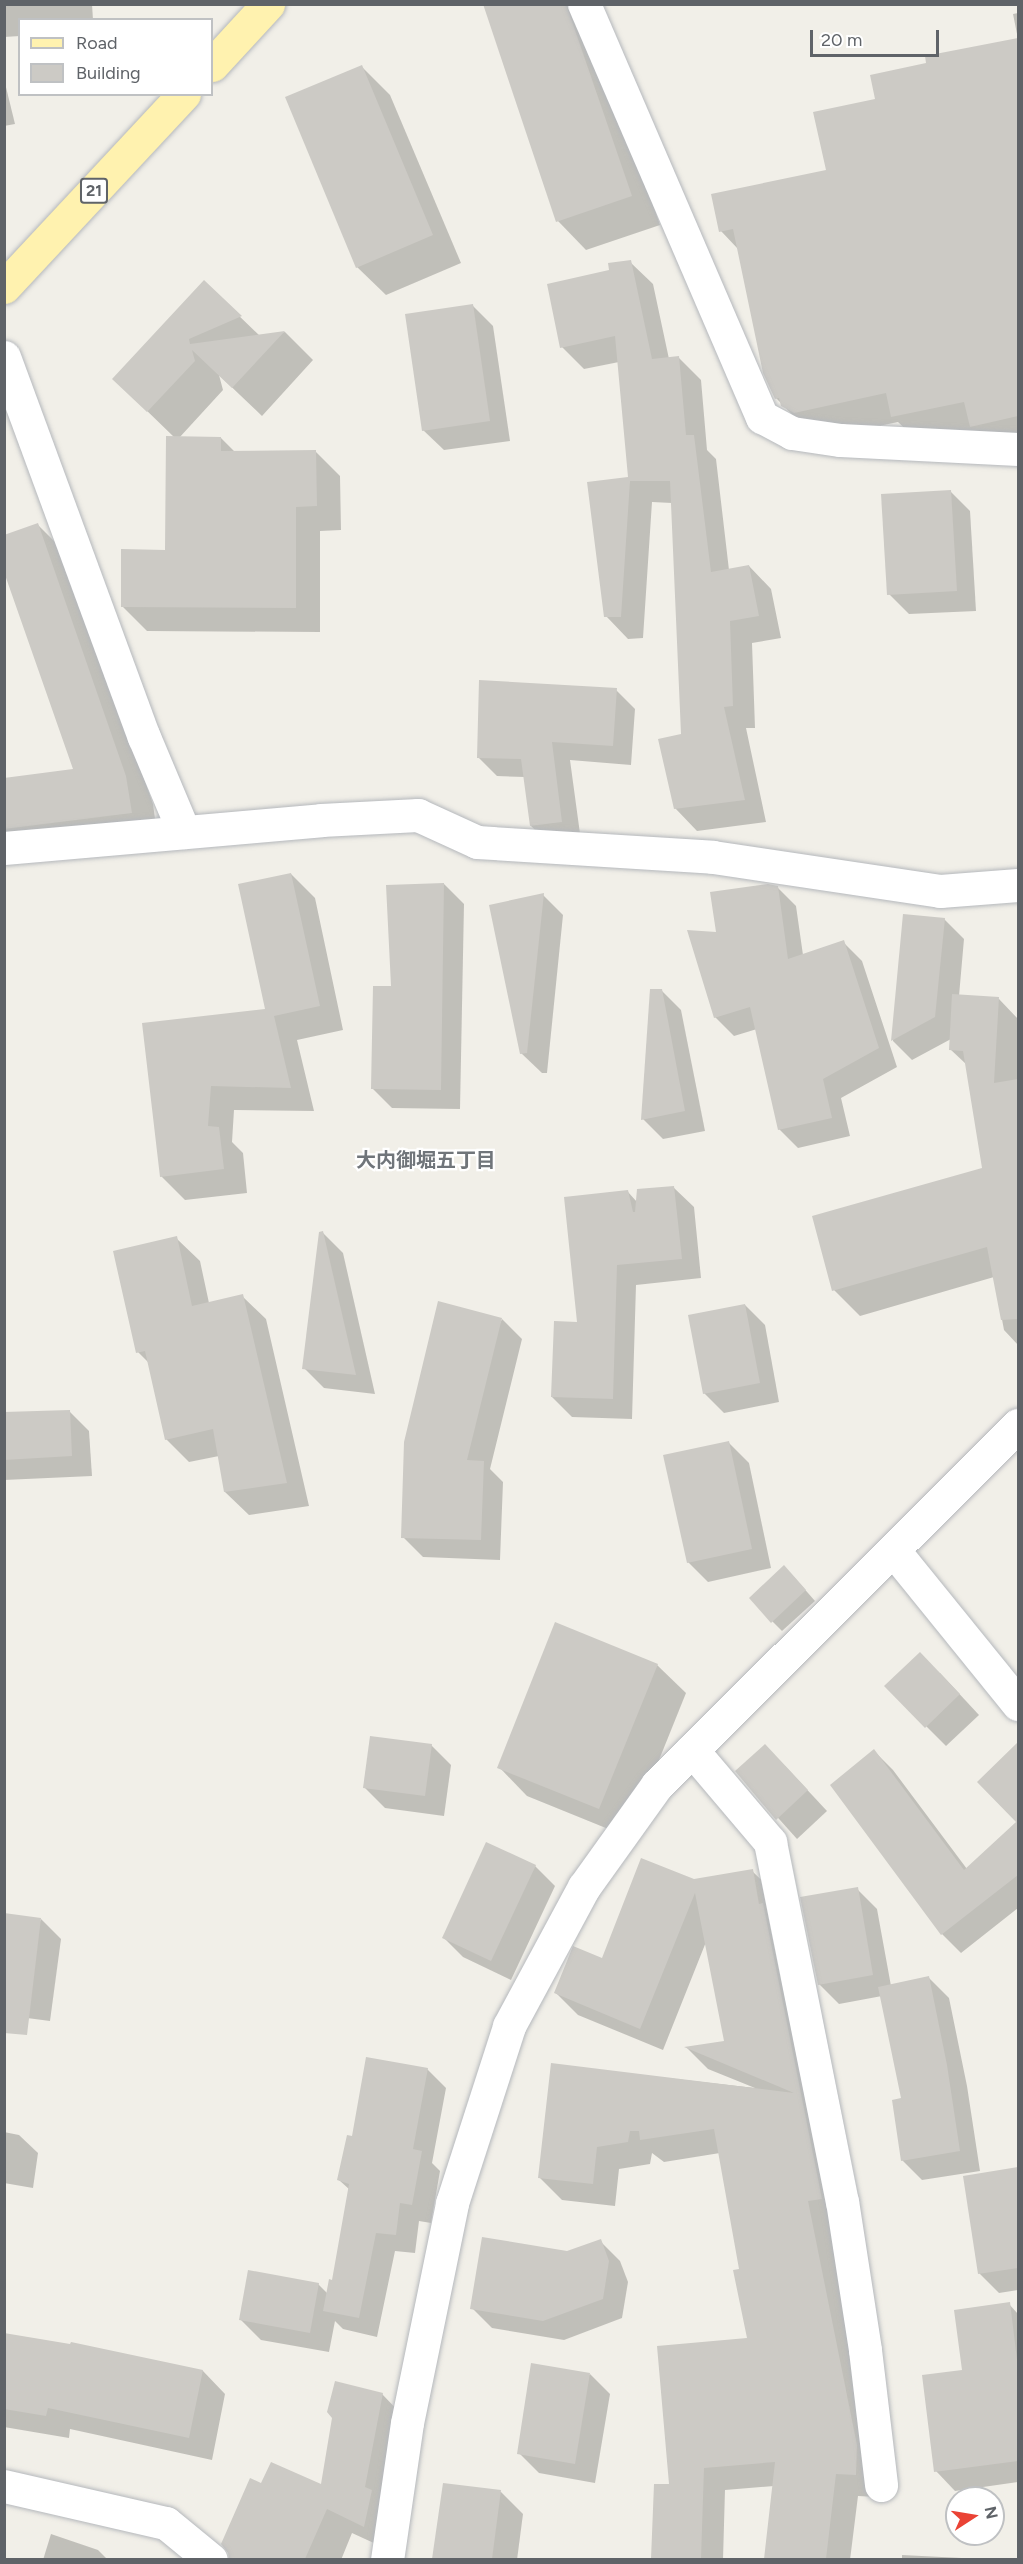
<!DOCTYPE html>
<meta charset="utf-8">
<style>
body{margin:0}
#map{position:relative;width:1023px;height:2564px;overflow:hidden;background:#f1efe8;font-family:Figtree,"Noto Sans JP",sans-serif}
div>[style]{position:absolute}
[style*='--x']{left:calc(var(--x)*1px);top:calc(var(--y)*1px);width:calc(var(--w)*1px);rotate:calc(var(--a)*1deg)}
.shadow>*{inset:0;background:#0003}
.building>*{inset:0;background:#cccac5}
.roads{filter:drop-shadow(0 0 2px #b5b8bc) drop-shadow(0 0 2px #b5b8bc)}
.street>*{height:33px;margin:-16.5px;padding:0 16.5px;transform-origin:16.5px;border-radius:16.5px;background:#fff}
.primary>*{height:33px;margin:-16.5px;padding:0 16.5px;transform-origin:16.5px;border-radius:16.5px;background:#fff2af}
span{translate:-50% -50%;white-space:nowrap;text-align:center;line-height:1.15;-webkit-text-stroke:4.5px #fff;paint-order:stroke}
.shield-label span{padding:2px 4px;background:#fff;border:2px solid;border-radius:4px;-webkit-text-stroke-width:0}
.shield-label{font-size:16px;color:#5f6368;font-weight:700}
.neighbourhood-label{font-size:20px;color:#70757a;font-weight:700}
.frame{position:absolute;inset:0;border:6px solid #5f6368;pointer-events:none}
.legend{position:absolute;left:18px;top:18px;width:195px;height:78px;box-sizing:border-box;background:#fff;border:2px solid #bfc1c3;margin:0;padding:8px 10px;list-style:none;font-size:18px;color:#5f6368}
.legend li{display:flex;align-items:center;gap:12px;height:30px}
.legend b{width:30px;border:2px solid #bfc1c3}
.north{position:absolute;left:945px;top:2486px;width:60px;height:60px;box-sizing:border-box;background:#fff;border:2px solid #bfc1c3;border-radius:50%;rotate:78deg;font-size:16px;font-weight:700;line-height:24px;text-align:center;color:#5f6368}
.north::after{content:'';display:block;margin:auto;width:21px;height:27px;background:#ea4335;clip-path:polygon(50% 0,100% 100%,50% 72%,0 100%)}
.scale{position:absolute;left:810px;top:30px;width:129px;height:27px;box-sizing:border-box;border:3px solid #5f6368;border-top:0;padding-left:8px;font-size:18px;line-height:21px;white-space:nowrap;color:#5f6368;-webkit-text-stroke:4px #fff;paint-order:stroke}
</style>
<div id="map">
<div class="shadow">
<i style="clip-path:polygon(4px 4px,92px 4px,93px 20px,20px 20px,20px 36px,4px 37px)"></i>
<i style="clip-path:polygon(485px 4px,586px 4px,660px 225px,586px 250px,558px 221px)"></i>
<i style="clip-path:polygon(1018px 13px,1018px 447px,919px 442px,898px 422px,821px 438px,808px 431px,776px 398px,738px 249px,721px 231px,828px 171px,877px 100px,928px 64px,927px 58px,1018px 39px,1013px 14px)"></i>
<i style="clip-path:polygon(362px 67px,390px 95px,461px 263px,386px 295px,357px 267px)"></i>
<i style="clip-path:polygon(4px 79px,15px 124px,4px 126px)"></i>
<i style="clip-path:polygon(630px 262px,653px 284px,669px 359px,679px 358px,701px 380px,707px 450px,716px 459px,729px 570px,749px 566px,771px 589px,781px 638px,752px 643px,755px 728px,746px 728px,766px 822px,697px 831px,675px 808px,683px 735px,672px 503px,652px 502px,643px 638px,628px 639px,606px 616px,630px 478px,619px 362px,584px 369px,562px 347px,611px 271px)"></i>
<i style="clip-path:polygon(204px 282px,260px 336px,285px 332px,313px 360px,262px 416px,219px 375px,223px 390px,179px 438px,221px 438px,235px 452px,315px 451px,340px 476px,341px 530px,320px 531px,320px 632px,147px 631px,122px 606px,167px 551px,175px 438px,143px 407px)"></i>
<i style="clip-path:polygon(473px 306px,493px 326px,510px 441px,444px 450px,423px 430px)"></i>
<i style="clip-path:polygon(950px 491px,970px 511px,976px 611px,909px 614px,889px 594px)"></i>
<i style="clip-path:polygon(38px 525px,65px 552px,153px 804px,158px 840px,4px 863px,4px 776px,6px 780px,75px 770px)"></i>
<i style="clip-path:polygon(616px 690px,635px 709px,631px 765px,570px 760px,581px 841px,550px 844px,531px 826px,525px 777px,497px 776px,478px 757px)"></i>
<i style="clip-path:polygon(291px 874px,315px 898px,343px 1030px,297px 1040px,314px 1111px,234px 1110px,232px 1142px,243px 1153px,247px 1193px,185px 1200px,161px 1176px,143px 1024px,266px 1010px)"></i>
<i style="clip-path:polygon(444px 884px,464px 904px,460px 1109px,392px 1108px,372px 1088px,393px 988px)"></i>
<i style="clip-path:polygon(777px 887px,796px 906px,803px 955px,843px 942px,862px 961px,897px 1067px,841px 1098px,850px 1136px,798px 1148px,779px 1129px,757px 1029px,734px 1036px,715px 1017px,718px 933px)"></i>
<i style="clip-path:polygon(543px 895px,563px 915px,547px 1073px,542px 1073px,521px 1053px)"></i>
<i style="clip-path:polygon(904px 916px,944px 919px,964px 939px,959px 996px,999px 999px,1018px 1019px,1018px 1345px,1004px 1330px,994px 1277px,860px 1316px,834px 1290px,983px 1169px,967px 1065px,950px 1049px,951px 1039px,912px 1060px,893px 1041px)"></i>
<i style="clip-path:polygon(661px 990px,681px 1010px,705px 1131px,663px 1139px,643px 1119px)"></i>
<i style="clip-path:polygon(673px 1187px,694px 1207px,701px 1278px,636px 1285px,632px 1419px,572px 1417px,552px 1397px,628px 1192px,637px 1202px)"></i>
<i style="clip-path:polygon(323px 1233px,343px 1253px,375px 1394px,324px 1388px,304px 1368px)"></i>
<i style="clip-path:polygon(176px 1238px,200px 1261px,209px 1303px,242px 1296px,266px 1319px,309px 1506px,249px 1515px,225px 1492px,219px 1456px,189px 1462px,166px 1439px,149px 1363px,138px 1352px)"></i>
<i style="clip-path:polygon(745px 1305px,765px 1325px,779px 1402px,724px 1413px,704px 1393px)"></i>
<i style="clip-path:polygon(502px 1319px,522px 1339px,490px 1469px,503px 1482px,500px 1560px,423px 1557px,403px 1537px)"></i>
<i style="clip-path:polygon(69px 1411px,89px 1431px,92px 1476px,4px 1480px,4px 1413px)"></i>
<i style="clip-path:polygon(729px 1443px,749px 1463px,771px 1568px,708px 1582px,688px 1562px)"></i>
<i style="clip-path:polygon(794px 1577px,815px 1601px,782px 1631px,772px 1621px)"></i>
<i style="clip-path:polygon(657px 1665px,686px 1693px,628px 1837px,527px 1796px,499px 1767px)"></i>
<i style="clip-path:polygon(940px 1673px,979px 1715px,946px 1746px,886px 1686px)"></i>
<i style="clip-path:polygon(431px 1745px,451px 1765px,444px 1816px,385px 1808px,365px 1788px)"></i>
<i style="clip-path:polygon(874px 1751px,893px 1770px,967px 1869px,1018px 1822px,979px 1782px,1004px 1758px,1018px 1773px,1018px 1908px,961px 1953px,942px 1934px)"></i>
<i style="clip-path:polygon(785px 1766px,827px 1811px,797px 1839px,737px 1772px)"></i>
<i style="clip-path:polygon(535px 1866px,555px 1886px,511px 1980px,463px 1957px,443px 1937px)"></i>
<i style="clip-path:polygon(752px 1871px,775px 1893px,878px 2497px,858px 2496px,850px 2560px,766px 2560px,774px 2486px,725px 2490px,723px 2560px,653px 2560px,655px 2485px,670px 2486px,749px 2340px,741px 2270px,720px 2153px,664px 2162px,652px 2153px,650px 2164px,619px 2169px,615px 2206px,562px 2200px,540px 2178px,552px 2065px,755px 2088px,708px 2069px,687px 2048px,726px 2042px,706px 1942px,663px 2050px,578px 2015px,556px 1993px,603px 1960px,694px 1880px)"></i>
<i style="clip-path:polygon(857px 1889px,877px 1909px,891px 1986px,929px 1978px,949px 1998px,967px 2086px,980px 2171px,922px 2180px,902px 2160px,903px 2100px,882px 1996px,839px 2004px,819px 1984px)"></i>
<i style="clip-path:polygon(41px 1919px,61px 1939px,50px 2021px,4px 2015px)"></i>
<i style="clip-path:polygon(427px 2069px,446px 2088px,432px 2163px,440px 2171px,431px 2223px,419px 2221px,415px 2253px,395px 2251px,377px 2337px,343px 2329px,335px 2321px,329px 2352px,261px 2340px,241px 2320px,318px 2284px,328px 2294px,333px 2281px,350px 2190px,339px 2180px,353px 2137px)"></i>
<i style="clip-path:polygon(4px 2132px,19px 2135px,38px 2153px,33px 2188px,4px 2183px)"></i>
<i style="clip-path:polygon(1018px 2169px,1018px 2290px,999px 2293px,979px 2273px,965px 2177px)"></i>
<i style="clip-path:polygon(600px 2241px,620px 2261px,628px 2282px,622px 2318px,564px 2340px,492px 2328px,472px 2308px,567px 2253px)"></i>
<i style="clip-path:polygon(1009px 2304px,1018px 2314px,1018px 2482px,955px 2491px,936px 2471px,964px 2371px)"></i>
<i style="clip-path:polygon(4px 2335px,203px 2371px,225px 2394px,212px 2460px,70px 2429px,69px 2438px,4px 2427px)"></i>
<i style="clip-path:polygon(590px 2374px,610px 2394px,595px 2483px,539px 2473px,519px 2453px)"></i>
<i style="clip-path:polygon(382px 2394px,407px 2420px,389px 2550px,352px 2533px,341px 2560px,233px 2560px,223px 2544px,262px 2485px,322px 2486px)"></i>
<i style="clip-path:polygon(444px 2484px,501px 2492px,523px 2514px,517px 2560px,434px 2560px)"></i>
<i style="clip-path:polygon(51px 2534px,98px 2550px,108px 2560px,43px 2560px)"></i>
<i style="clip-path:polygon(902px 2555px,1002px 2560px,902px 2560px)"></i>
</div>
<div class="building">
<i style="clip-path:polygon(483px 4px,566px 4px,632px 196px,556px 222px)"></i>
<i style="clip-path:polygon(1018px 38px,1018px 416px,970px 427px,964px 402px,891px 417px,886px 393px,794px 413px,781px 406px,779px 398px,775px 399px,763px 373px,733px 229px,719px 232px,711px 194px,826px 170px,813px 112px,875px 99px,870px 75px,926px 63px,925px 56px)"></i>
<i style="clip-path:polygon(362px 65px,433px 235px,356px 268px,285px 97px)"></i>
<i style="clip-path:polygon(631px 260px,652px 359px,679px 356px,686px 435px,694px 435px,711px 572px,749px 565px,759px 616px,730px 621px,733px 706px,724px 707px,745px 800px,674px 809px,658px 739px,681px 734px,670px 481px,630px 481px,621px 617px,604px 617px,587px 482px,628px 477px,615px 336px,560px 348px,547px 284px,609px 270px,608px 263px)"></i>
<i style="clip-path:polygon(204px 280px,242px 316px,189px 339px,190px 344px,285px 331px,232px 388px,192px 350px,195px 361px,147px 412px,112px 379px)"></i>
<i style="clip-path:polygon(473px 304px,490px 421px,422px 431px,405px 314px)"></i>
<i style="clip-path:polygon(166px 436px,221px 437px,221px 451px,316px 450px,317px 506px,296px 507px,296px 608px,121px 607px,121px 549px,165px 550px)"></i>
<i style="clip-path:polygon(951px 490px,957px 591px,887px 595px,881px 494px)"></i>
<i style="clip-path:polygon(38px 523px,126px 776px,132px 813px,4px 829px,4px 778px,73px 769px,4px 572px,4px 535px)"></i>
<i style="clip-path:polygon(479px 680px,617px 688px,613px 746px,552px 742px,562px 822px,530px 826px,521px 759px,477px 758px)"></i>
<i style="clip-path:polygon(291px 873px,320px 1006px,274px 1016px,291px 1088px,211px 1086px,208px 1126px,219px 1127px,224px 1169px,160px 1177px,142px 1023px,265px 1009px,238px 884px)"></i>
<i style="clip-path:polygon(444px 883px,441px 1090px,371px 1089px,373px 986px,391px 986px,386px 885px)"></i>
<i style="clip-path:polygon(768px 884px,778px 886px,788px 959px,844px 940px,879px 1048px,823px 1079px,832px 1118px,778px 1130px,750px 1007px,714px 1018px,687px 930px,716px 932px,710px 892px)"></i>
<i style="clip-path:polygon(544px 893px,527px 1053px,520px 1054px,489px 905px)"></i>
<i style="clip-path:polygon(903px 914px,945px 918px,935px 1017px,891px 1041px)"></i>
<i style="clip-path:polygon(650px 989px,662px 989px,685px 1111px,641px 1120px)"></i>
<i style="clip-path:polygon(952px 994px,999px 997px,994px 1083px,1018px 1079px,1018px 1319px,1001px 1320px,987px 1247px,832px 1291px,812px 1216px,982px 1168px,963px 1051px,949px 1050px)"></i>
<i style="clip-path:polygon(674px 1186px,682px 1259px,617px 1265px,613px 1399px,551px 1397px,554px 1321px,577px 1322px,564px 1197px,628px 1190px,633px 1212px,635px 1212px,637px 1189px)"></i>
<i style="clip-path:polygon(323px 1231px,356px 1375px,302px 1369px,319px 1232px)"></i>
<i style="clip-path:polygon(177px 1236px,192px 1306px,243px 1294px,287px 1483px,224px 1492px,213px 1429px,165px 1440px,145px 1351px,136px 1353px,113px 1251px)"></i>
<i style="clip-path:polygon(438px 1301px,502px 1318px,467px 1460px,484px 1461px,481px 1540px,401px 1538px,404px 1442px)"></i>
<i style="clip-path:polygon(745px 1304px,760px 1383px,703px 1394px,688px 1315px)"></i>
<i style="clip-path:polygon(70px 1410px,72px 1456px,4px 1460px,4px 1412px)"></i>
<i style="clip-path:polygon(729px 1441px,752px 1549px,687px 1563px,663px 1455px)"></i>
<i style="clip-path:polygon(784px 1565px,806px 1590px,771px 1623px,749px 1598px)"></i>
<i style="clip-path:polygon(555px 1622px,658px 1664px,599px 1809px,497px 1768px)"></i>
<i style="clip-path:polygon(920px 1652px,960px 1694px,925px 1728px,884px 1686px)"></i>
<i style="clip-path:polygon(370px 1736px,432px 1744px,425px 1796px,363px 1788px)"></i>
<i style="clip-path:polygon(1018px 1742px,1018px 1875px,941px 1935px,830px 1785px,874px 1749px,964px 1870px,1016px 1822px,977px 1782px)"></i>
<i style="clip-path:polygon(765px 1744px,808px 1790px,776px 1820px,735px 1771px)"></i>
<i style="clip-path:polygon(486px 1842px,536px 1865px,491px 1961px,442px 1938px)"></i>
<i style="clip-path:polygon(641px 1858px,694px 1879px,753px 1869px,759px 1904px,763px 1903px,822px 2199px,808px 2201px,857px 2445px,856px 2475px,836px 2474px,826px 2559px,764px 2559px,775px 2462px,704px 2468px,701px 2559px,651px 2559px,654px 2484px,669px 2484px,657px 2346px,747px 2338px,733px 2270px,739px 2269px,714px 2129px,640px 2140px,639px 2131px,630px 2131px,628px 2142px,597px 2147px,593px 2184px,538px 2178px,551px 2063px,794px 2093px,684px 2047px,724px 2041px,695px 1893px,640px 2029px,554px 1993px,573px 1946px,602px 1958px)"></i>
<i style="clip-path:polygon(858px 1887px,873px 1975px,818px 1985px,800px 1897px)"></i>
<i style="clip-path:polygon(4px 1913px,41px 1918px,27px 2035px,4px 2033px)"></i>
<i style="clip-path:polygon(929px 1976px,947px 2065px,960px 2151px,901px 2161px,892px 2100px,901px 2098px,878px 1987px)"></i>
<i style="clip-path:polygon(366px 2057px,428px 2068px,413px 2149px,422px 2151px,412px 2205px,400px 2203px,396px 2235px,376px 2233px,359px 2318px,323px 2311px,329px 2279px,332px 2280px,349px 2184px,337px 2180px,347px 2135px,352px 2136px)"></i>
<i style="clip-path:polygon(1018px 2167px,1018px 2268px,978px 2274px,963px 2176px)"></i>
<i style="clip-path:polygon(482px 2237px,567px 2251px,601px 2239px,609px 2261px,603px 2299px,543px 2321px,470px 2309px)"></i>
<i style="clip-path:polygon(248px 2270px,319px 2283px,310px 2333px,239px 2320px)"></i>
<i style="clip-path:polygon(1010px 2302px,1018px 2368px,1018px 2461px,934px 2472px,922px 2375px,962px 2370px,954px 2310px)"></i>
<i style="clip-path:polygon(4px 2333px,70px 2344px,71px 2342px,203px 2370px,189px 2438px,48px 2408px,46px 2416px,4px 2409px)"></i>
<i style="clip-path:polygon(531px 2363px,590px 2373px,575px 2464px,517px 2454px)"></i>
<i style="clip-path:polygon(335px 2381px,383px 2393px,365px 2487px,372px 2490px,364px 2527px,327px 2509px,305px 2559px,229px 2559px,228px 2553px,221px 2544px,250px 2478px,261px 2483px,271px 2462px,321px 2484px,332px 2418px,327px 2412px)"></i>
<i style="clip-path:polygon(443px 2483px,501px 2490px,492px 2559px,432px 2559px)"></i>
</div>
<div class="roads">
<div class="street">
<i style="--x:584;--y:4;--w:450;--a:66.7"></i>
<i style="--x:762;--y:417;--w:34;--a:28"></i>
<i style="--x:792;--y:433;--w:49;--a:8.3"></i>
<i style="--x:840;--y:440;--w:178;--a:2.9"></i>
<i style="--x:4;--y:357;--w:405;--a:69.8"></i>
<i style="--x:144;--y:737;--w:103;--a:67.2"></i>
<i style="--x:4;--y:848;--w:318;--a:-5"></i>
<i style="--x:321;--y:820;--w:97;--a:-3"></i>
<i style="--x:418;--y:815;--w:65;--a:24.6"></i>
<i style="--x:477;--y:842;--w:236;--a:3.6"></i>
<i style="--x:713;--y:857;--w:230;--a:8.5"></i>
<i style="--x:940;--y:891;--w:78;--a:-4.4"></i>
<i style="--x:894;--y:1551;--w:197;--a:51"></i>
<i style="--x:692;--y:1750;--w:121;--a:49.7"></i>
<i style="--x:770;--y:1842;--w:366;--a:78.7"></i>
<i style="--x:842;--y:2201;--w:151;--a:81.2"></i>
<i style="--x:865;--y:2350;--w:136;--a:83.2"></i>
<i style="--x:4;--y:2486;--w:166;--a:12.9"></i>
<i style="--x:166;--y:2523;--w:58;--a:39.4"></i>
<i style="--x:387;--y:2560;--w:138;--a:-81.7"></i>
<i style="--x:407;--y:2423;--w:225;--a:-78.4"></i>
<i style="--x:452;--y:2203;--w:186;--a:-72.1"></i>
<i style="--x:509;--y:2026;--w:158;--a:-61.7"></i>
<i style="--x:584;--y:1887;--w:125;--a:-54.4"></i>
<i style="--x:657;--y:1785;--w:510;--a:-44.92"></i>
</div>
<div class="primary">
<i style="--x:212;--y:65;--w:83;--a:-47.4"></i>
<i style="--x:4;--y:287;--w:264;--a:-47"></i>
</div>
</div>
<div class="shield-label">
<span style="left:94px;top:191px">21</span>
</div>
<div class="neighbourhood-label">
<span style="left:426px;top:1160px">大内御堀五丁目</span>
</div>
<div class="frame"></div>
<ul class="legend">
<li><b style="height:8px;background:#fff2af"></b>Road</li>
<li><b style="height:16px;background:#cccac5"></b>Building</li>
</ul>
<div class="north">N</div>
<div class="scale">20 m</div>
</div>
